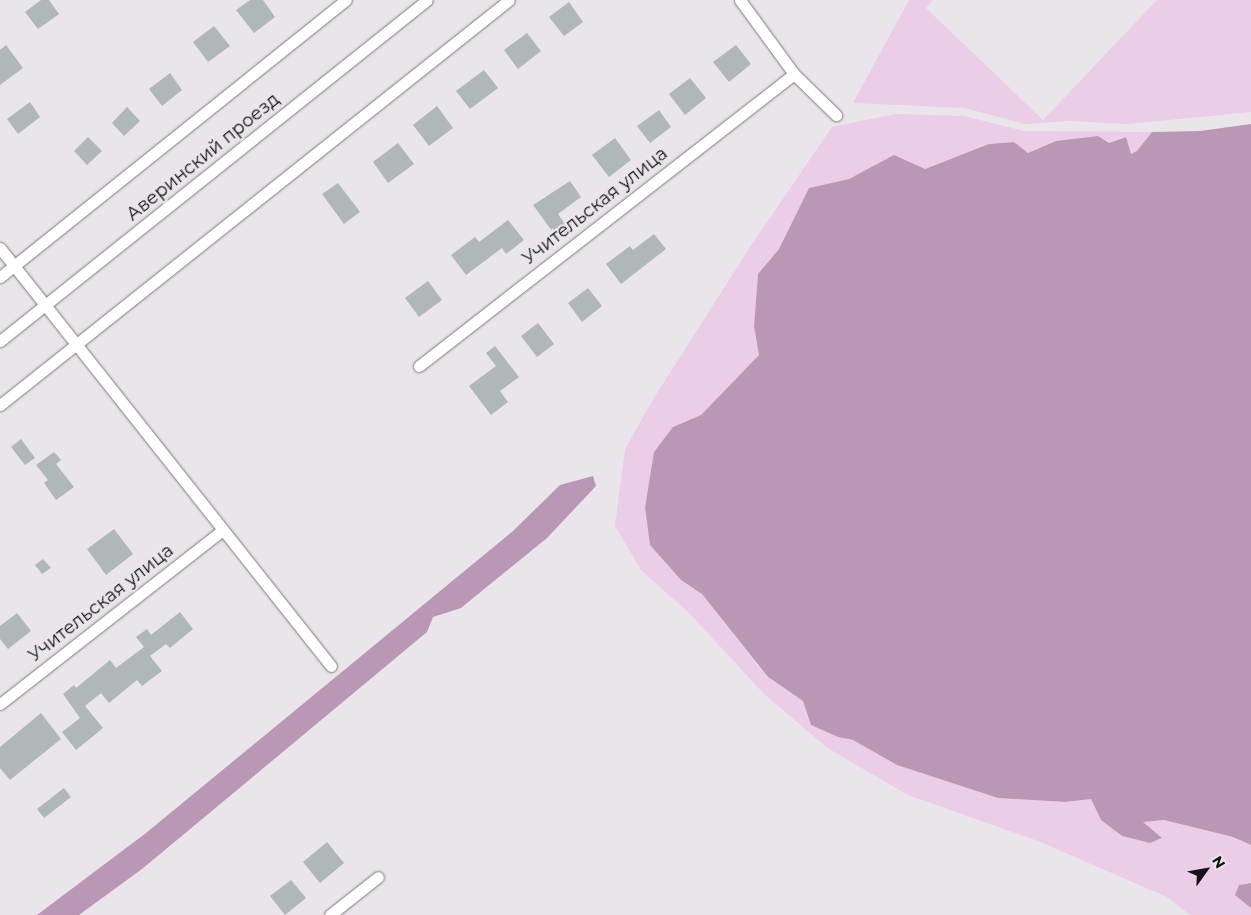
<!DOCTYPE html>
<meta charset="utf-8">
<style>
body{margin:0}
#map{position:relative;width:1251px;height:915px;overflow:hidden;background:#eae5ea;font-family:Montserrat,sans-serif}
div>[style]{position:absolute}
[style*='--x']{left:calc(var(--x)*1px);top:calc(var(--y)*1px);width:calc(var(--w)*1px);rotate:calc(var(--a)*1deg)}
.green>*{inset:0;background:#eccde8}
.forest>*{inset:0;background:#bb97b6}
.building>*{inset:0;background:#afb7b7}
.roads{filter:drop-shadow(0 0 1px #7d787c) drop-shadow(0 0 1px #7d787c)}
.minor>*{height:11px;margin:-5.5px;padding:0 5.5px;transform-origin:5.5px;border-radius:5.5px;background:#fff}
span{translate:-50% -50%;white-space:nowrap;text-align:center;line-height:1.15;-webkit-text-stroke:4.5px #eae5ea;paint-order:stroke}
.street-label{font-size:18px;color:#141214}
.north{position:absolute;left:1181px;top:845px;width:50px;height:50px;-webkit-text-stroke:4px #eae5ea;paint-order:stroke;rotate:58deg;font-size:14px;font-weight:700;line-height:20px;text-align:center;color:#141214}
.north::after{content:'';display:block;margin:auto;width:18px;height:22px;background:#141214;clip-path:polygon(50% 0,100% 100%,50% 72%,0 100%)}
</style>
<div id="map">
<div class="green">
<i style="clip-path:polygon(909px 0,933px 0,926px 8px,1043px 120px,1157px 0,1251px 0,1251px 112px,1128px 124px,1070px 121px,1026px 124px,964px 108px,853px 103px)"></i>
<i style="clip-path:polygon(895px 114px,964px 116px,1024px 131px,1152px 132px,1137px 151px,1131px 154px,1125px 137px,1109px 143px,1098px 136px,1056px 141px,1028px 153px,1014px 142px,989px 144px,925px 169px,894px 156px,849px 179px,809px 188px,779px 249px,758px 274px,754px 326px,759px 355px,701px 415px,673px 428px,654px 452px,645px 507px,681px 580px,702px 594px,767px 677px,803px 701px,811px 725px,838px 737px,853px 740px,897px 765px,998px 798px,1065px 802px,1091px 799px,1101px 820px,1122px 836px,1150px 843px,1161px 839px,1142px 822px,1164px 820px,1233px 837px,1251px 845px,1251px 883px,1239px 885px,1236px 895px,1251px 908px,1251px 915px,1190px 915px,1167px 897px,1038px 841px,908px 795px,829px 749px,764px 694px,691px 615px,641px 570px,615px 526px,625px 449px,652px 401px,752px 244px,832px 127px)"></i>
</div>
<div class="forest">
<i style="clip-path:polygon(1251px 124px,1251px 845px,1233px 837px,1164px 820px,1143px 822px,1162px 838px,1150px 843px,1122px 836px,1101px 820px,1091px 799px,1065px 802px,998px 798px,897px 765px,853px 740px,838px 737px,811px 725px,803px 701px,768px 677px,702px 594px,681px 580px,650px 545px,645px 507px,654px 452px,673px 427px,701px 415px,759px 355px,754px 326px,758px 274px,779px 249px,809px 188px,849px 179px,894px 155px,925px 169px,989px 144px,1014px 142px,1028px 153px,1056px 141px,1098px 136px,1109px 143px,1126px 137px,1131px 154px,1137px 151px,1152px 132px,1200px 131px)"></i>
<i style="clip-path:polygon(593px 476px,596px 486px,547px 538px,461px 608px,433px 617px,427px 632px,142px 869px,79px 915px,37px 915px,146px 833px,513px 531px,560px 485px)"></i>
<i style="clip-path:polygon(1251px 883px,1251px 908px,1235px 895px,1239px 885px)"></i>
</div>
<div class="building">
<i style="clip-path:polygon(41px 0,49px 0,59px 14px,38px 29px,25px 12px)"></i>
<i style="clip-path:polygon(250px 0,263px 0,275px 17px,254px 33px,236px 10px)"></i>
<i style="clip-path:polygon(569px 2px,583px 22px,564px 36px,549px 17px)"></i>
<i style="clip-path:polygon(214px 26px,230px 46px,208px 62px,193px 42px)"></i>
<i style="clip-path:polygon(527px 33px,541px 51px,518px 69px,504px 50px)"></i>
<i style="clip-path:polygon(6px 45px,23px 68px,0 85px,0 50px)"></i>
<i style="clip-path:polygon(736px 45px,751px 64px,729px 82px,713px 62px)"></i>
<i style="clip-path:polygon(484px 70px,498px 88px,470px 109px,456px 91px)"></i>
<i style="clip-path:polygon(170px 73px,182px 90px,162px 106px,149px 89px)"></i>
<i style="clip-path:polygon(690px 78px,706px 98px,685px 115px,669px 94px)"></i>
<i style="clip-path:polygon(30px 102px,40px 117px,18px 134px,7px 119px)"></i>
<i style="clip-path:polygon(437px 106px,453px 128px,429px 146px,413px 125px)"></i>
<i style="clip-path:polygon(127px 107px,140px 121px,124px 136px,112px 123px)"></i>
<i style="clip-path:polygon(659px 110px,671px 127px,650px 143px,637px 126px)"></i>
<i style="clip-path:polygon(88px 137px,102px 151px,87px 165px,74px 151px)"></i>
<i style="clip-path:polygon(615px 138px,631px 160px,609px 177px,592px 155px)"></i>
<i style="clip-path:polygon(398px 143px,414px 164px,388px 183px,373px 162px)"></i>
<i style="clip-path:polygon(570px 181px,581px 197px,558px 214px,567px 227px,555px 235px,533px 205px)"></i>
<i style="clip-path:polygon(338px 183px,360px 212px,344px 224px,322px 194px)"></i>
<i style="clip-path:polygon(508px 220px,524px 240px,506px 254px,502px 248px,466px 275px,451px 255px,475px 237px,479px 242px)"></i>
<i style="clip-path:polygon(654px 234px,666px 249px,621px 284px,606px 264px,630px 246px,633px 250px)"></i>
<i style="clip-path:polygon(428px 281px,442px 300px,419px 317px,405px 298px)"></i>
<i style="clip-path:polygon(588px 288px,602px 306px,582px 322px,568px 303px)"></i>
<i style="clip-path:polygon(538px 323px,554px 344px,537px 357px,521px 336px)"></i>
<i style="clip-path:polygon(495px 346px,519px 377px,500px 391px,508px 402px,491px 415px,469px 386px,496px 366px,486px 353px)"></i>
<i style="clip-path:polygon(21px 439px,35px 458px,25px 465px,11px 447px)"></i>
<i style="clip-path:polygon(54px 452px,61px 460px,56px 464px,74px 487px,56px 500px,44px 483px,48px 480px,36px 465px)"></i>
<i style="clip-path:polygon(114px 529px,133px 554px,106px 575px,87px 549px)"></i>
<i style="clip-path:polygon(43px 559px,51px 568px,42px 574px,35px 565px)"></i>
<i style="clip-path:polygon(180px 612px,193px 629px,170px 648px,166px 644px,150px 656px,162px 671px,142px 686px,137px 680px,109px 703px,101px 693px,85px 706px,103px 728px,76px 750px,62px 732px,80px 718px,63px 694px,74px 685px,76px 688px,110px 660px,116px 668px,144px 647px,136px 637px,147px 629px,151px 635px)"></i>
<i style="clip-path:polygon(17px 613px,31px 631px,8px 649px,0 639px,0 626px)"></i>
<i style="clip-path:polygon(41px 713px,61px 739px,10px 780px,0 768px,0 747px)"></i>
<i style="clip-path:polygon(64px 788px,71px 797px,44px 818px,37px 809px)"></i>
<i style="clip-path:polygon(327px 842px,344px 863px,320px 883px,303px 862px)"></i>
<i style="clip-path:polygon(291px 880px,306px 898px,285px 915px,270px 896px)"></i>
</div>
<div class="roads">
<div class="minor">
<i style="--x:740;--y:0;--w:92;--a:53.9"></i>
<i style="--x:794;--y:74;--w:59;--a:44.3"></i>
<i style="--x:0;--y:248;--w:533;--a:51.63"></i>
<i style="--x:0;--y:277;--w:443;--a:-38.7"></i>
<i style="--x:0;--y:341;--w:546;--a:-38.61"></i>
<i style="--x:419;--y:366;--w:475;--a:-37.9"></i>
<i style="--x:0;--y:405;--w:650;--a:-38.51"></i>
<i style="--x:0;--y:704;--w:283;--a:-38"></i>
<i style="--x:330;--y:915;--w:61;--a:-38.4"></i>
</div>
</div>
<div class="street-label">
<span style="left:203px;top:157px;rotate:-39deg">Аверинский проезд</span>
<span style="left:595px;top:206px;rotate:-38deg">Учительская улица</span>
<span style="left:101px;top:603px;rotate:-38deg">Учительская улица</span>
</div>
<div class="north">N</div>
</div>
